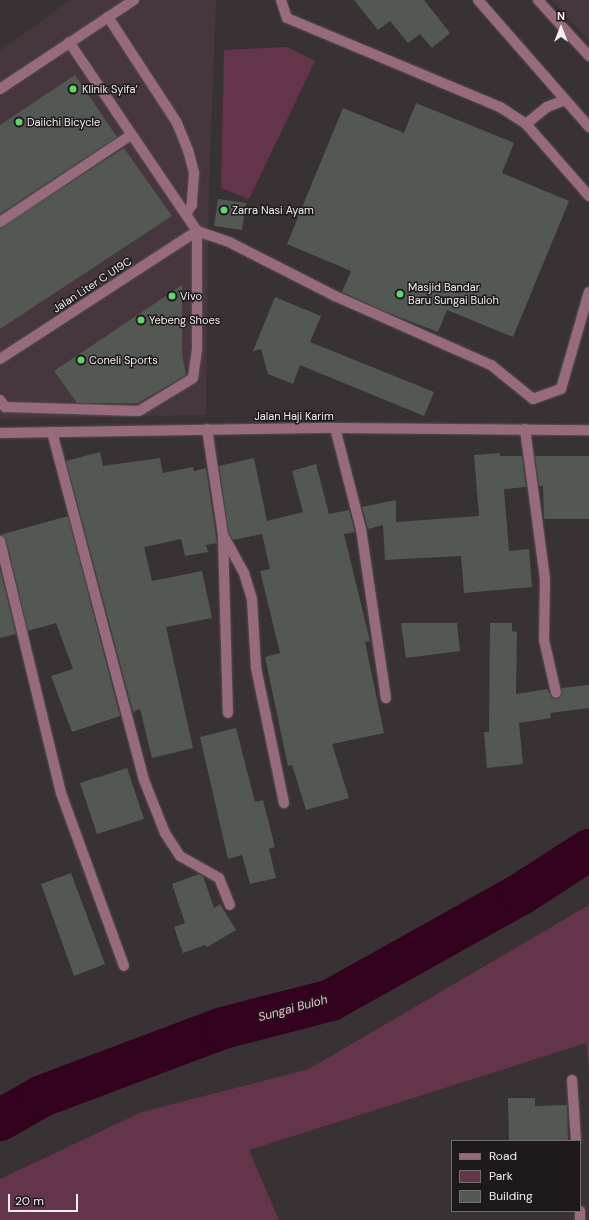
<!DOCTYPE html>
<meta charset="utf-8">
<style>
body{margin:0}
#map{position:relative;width:589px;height:1220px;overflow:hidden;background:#393234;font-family:"DM Sans",sans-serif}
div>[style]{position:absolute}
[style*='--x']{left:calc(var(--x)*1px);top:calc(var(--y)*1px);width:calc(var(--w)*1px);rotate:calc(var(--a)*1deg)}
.built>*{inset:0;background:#45373d}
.green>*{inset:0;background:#64344b}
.river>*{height:42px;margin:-21px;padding:0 21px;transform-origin:21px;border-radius:21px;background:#33021e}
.building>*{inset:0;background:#535853}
.roads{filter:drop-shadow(0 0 1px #575052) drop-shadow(0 0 1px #575052)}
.minor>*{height:10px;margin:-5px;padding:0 5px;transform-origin:5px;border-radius:5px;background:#986a7e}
.dots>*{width:11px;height:11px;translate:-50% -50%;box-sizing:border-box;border:2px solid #1e1a1c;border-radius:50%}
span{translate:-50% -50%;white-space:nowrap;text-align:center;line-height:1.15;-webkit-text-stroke:3px #1e1a1c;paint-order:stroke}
.poi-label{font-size:11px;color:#f2edef}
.left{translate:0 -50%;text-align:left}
.street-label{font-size:11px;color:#f2edef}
.water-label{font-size:12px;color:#fcb5d4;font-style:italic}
.legend{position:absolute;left:451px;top:1140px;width:130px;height:72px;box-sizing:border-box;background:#1e1a1c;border:1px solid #736e70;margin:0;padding:5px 7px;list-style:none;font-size:12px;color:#f2edef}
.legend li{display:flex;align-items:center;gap:8px;height:20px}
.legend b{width:20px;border:1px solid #736e70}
.north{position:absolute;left:541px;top:8px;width:40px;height:40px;-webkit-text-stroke:3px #1e1a1c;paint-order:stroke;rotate:0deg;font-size:11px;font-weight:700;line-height:16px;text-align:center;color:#f2edef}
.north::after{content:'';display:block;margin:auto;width:14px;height:18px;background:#f2edef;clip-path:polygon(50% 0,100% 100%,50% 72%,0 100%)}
.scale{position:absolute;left:8px;top:1194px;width:70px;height:18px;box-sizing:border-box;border:2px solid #f2edef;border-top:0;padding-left:5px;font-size:12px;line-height:14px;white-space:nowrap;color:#f2edef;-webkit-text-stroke:3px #1e1a1c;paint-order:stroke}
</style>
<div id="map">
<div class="built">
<i style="clip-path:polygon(70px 0,216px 0,209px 185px,206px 415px,0 419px,0 51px)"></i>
<i style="clip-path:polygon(552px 0,589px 0,589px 41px)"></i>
</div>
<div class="green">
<i style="clip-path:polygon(287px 47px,315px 61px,249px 199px,221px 188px,224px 50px)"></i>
<i style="clip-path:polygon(589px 905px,589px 1068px,586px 1043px,249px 1150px,279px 1220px,0 1220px,0 1179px,142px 1112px,309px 1069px)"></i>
</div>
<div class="river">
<i style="--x:0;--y:1120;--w:48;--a:-29.7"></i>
<i style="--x:42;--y:1096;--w:193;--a:-20.6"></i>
<i style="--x:223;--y:1028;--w:112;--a:-14.5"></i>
<i style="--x:331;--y:1000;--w:218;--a:-29.2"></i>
<i style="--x:521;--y:894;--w:81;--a:-32.9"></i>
</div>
<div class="building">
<i style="clip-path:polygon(354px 0,424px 0,450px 33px,432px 48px,420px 34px,408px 43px,390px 21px,378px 30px)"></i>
<i style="clip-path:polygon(75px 75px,117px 137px,0 214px,0 125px)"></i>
<i style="clip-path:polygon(416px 103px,514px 143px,502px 173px,569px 201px,513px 337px,447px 310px,438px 332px,386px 312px,342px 292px,351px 271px,287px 244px,343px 108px,404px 133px)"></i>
<i style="clip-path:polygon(124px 148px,172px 216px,0 329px,0 228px)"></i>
<i style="clip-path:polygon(218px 199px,246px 203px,242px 230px,214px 226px)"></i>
<i style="clip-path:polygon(182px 285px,182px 354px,186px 375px,138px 403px,77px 403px,54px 371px)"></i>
<i style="clip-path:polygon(275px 297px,321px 316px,310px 342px,434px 392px,424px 416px,300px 365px,293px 384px,268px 374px,261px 349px,253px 351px)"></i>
<i style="clip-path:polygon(100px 452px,103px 466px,160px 458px,163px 473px,193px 467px,194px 471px,206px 468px,217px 543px,206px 545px,208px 552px,185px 556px,181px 539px,144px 547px,152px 581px,202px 571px,212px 618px,166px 627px,193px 748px,152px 758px,140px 709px,133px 712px,66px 461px)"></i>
<i style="clip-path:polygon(500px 453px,500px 456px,522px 456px,526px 487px,504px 489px,509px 551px,529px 549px,532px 587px,464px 593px,461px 556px,385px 560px,383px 525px,368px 529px,362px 507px,396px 500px,396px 522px,479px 516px,474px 455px)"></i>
<i style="clip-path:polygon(535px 456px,589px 456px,589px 519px,544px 519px,543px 486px,539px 486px)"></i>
<i style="clip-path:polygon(254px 458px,267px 521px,303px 512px,292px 471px,316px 464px,329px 514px,349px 510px,355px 532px,344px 534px,370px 641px,365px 642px,384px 733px,332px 744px,349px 798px,306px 810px,292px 765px,288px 766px,265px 657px,280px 653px,260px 571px,270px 569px,262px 534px,233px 540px,229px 533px,219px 466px)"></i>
<i style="clip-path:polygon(68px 516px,120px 716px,72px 732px,51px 676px,73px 669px,56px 623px,28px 631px,6px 539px,0 535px)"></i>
<i style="clip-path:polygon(0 569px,16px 634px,0 638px)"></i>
<i style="clip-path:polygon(401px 623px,457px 623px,460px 651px,406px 658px)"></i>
<i style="clip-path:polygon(490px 623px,512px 623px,512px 631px,517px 632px,516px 694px,547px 689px,552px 698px,557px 699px,562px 695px,561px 688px,589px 685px,589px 708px,550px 713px,551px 718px,519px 723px,523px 764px,487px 768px,484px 732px,489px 732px)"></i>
<i style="clip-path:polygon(236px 728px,255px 802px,263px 800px,275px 847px,269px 849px,276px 878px,250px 884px,242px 855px,228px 859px,200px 737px)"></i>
<i style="clip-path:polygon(127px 768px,144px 819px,97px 834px,80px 783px)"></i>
<i style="clip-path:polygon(71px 873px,105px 964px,74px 976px,41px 884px)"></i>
<i style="clip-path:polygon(199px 874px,203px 876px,214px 908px,220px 904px,236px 930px,207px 947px,205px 945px,183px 953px,174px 927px,185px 923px,172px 884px)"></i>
<i style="clip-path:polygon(508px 1098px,535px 1098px,535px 1106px,567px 1105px,568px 1141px,509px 1141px)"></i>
</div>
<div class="roads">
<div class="minor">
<i style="--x:281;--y:0;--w:19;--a:72"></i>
<i style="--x:287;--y:18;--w:231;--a:22.7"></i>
<i style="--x:500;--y:107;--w:31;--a:33"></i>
<i style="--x:526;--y:124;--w:96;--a:48.8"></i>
<i style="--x:478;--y:0;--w:169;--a:48.8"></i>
<i style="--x:538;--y:0;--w:76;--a:47.7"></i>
<i style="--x:108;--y:17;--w:126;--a:56.9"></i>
<i style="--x:177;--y:123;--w:29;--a:68"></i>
<i style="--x:188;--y:150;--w:24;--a:75"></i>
<i style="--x:194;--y:173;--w:32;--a:94"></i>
<i style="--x:192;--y:205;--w:11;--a:124"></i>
<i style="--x:0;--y:89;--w:161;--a:-33.6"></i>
<i style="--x:526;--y:124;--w:27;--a:-39"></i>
<i style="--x:547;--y:107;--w:19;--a:-21"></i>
<i style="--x:0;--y:222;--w:157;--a:-33.6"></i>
<i style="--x:197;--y:231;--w:34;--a:19"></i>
<i style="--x:229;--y:242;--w:119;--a:27"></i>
<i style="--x:335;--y:296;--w:171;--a:23.9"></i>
<i style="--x:491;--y:365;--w:54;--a:39"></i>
<i style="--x:533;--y:399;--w:30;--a:-20"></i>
<i style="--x:561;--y:389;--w:101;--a:-73.9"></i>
<i style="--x:0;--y:359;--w:235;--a:-33"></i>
<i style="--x:0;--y:400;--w:9;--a:54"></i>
<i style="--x:5;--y:407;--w:134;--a:1.7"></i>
<i style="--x:139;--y:411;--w:63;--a:-31.4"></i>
<i style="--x:193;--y:378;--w:28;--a:-82"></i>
<i style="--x:197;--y:350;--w:119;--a:-90"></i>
<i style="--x:197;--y:231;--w:228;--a:-124.1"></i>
<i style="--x:335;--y:428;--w:104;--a:75.6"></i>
<i style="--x:361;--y:529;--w:171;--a:81.6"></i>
<i style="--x:207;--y:429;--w:107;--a:81.4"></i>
<i style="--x:223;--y:535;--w:43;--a:61.1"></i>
<i style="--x:244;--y:573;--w:28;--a:73"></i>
<i style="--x:252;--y:600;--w:68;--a:86.6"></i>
<i style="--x:256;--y:668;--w:138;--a:78.3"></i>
<i style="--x:525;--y:429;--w:150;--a:82.4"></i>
<i style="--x:545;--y:578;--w:62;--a:90.9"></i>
<i style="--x:544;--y:640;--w:54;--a:77.2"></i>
<i style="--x:52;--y:432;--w:360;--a:75.2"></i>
<i style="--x:144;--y:780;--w:57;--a:68.4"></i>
<i style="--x:165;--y:833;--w:27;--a:57"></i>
<i style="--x:180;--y:856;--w:45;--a:29.4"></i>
<i style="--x:219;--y:878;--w:29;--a:68"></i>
<i style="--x:0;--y:433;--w:335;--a:-0.9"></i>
<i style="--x:335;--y:428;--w:254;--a:0.5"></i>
<i style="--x:223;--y:537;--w:176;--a:88.4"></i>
<i style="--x:0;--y:541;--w:259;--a:76.4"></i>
<i style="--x:61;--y:793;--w:184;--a:70"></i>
<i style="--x:572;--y:1080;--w:61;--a:86.2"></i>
<i style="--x:580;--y:1211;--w:9;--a:90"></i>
</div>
</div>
<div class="dots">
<i style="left:73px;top:89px;background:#61d46a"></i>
<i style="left:19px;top:122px;background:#61d46a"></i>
<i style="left:224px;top:210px;background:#61d46a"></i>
<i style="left:400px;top:294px;background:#61d46a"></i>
<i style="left:172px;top:296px;background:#61d46a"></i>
<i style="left:141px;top:320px;background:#61d46a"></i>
<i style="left:81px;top:360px;background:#61d46a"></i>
</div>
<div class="poi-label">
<span class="left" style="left:82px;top:89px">Klinik Syifa’</span>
<span class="left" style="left:27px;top:122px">Daiichi Bicycle</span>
<span class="left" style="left:232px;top:210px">Zarra Nasi Ayam</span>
<span class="left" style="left:408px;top:294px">Masjid Bandar<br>Baru Sungai Buloh</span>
<span class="left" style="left:180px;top:296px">Vivo</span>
<span class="left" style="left:149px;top:320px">Yebeng Shoes</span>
<span class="left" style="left:89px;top:360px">Coneli Sports</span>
</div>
<div class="street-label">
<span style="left:92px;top:285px;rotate:-33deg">Jalan Liter C U19C</span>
<span style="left:294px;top:416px">Jalan Haji Karim</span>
</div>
<div class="water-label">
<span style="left:293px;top:1009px;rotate:-15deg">Sungai Buloh</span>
</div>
<ul class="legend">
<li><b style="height:5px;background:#986a7e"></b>Road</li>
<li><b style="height:11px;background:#64344b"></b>Park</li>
<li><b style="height:11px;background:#535853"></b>Building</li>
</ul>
<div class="north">N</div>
<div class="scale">20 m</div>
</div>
